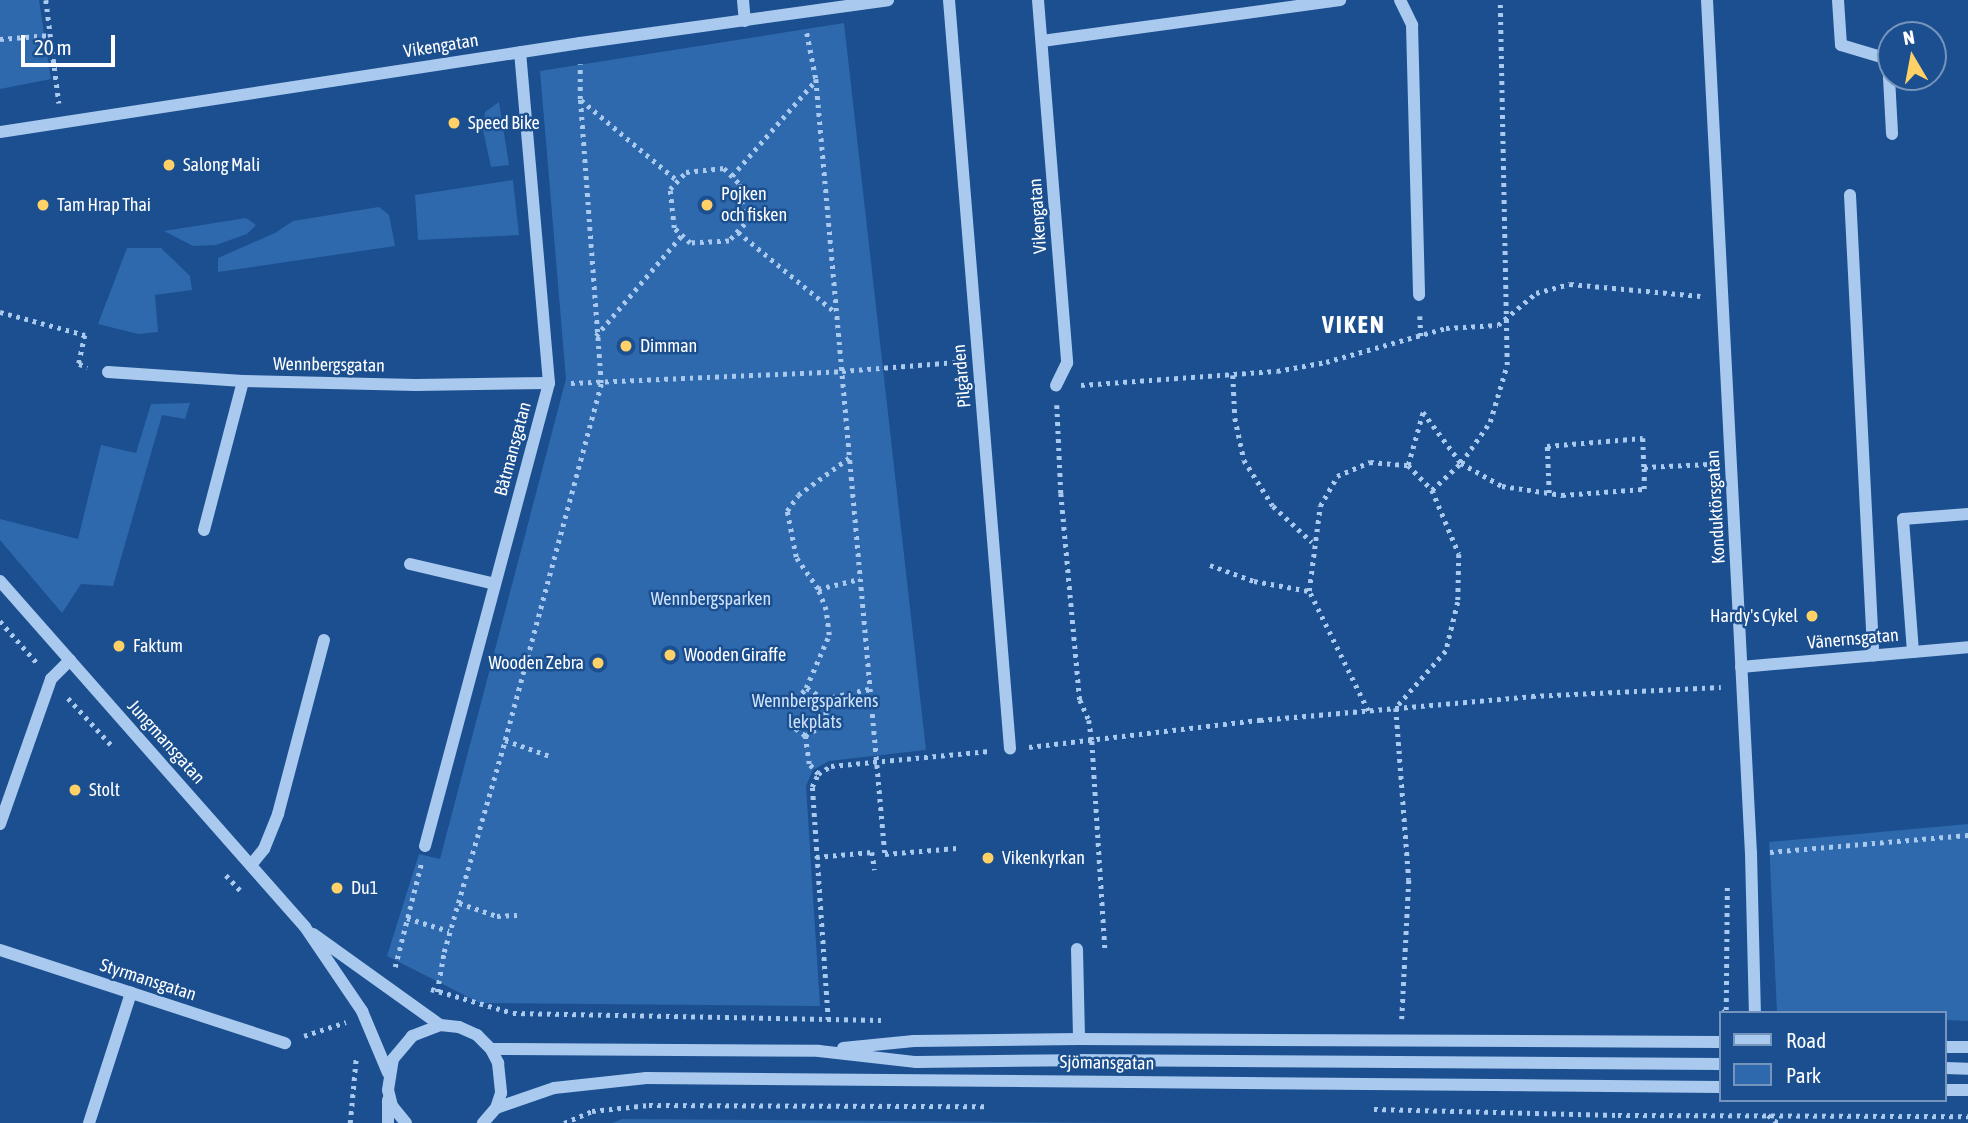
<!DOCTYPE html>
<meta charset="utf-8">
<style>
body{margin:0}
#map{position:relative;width:1968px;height:1123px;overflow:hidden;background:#1b4f8f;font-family:"Asap Condensed",sans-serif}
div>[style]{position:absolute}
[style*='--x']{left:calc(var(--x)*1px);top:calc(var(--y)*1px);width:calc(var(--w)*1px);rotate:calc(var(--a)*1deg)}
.green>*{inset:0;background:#2e69ad}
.path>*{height:4.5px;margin-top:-2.25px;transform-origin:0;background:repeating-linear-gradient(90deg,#a9c9ee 0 3.5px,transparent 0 8.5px)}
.minor>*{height:12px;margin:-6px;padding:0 6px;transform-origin:6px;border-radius:6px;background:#a9c9ee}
.dots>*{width:19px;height:19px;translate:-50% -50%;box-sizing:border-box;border:4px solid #1b4f8f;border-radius:50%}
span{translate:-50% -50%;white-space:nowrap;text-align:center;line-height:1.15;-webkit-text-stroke:5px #1b4f8f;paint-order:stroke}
.street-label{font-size:18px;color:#fff}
.poi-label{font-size:18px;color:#fff}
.left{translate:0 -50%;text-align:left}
.right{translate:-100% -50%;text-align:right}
.park-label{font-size:18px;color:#cfe3fa}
.district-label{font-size:24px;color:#fff;font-weight:700;letter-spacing:2px}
.legend{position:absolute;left:1719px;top:1011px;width:228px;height:91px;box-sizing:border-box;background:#1b4f8f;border:2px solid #7695bc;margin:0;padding:9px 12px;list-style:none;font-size:21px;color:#fff}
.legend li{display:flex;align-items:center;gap:14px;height:35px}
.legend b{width:35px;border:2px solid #7695bc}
.north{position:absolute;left:1877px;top:21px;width:70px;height:70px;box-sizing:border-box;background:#1b4f8f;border:2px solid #7695bc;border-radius:50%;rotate:350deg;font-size:19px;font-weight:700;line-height:28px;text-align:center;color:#fff}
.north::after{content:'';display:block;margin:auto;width:24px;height:32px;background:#ffd166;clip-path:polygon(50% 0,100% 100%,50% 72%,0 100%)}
.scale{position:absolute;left:21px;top:35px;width:94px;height:32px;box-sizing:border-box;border:4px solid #fff;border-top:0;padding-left:9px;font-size:21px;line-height:24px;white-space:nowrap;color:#fff;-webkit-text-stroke:5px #1b4f8f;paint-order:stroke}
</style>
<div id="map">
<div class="green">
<i style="clip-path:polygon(0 0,39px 0,51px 79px,0 89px)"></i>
<i style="clip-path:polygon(844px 23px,926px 750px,829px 761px,813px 770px,806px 786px,820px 1006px,480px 1003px,387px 956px,419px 854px,440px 859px,566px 379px,540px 71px)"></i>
<i style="clip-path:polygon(499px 102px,509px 165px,491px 167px,483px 130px,485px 112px)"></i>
<i style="clip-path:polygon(513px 180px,519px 235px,418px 240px,415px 195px)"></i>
<i style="clip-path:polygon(379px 207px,389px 215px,395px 246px,218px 272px,218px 258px,275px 233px,293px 221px)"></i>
<i style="clip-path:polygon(246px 218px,256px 225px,247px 234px,216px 245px,193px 246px,164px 231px)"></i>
<i style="clip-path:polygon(127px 248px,161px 248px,190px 276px,192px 290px,155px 295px,158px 332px,138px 334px,98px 324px)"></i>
<i style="clip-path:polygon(190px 403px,185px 419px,162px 415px,113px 586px,81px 584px,62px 613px,0 540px,0 519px,78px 539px,101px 445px,136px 453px,151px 404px)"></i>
<i style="clip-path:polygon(1968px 824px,1968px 1021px,1945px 1020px,1945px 1013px,1777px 1013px,1769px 842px)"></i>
<i style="clip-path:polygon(622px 1119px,1131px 1123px,612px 1123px)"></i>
</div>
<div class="path">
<i style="--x:46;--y:0;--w:104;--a:82.8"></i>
<i style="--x:807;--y:33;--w:47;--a:78.9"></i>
<i style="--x:816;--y:79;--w:778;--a:84.91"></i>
<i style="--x:885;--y:854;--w:72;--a:-4.8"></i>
<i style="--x:0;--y:39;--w:51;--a:-4.5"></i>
<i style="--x:581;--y:100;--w:126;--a:39.9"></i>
<i style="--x:724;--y:168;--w:23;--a:45"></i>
<i style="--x:740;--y:184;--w:40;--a:82.9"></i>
<i style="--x:745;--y:224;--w:23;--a:133"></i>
<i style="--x:729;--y:241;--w:39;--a:177"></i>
<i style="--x:690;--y:243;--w:22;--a:-137"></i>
<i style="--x:674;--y:228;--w:39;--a:-96"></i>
<i style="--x:670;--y:189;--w:23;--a:-47"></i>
<i style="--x:686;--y:172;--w:38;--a:-6"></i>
<i style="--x:732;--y:176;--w:128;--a:-48.8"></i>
<i style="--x:738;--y:232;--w:124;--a:39.5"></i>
<i style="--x:0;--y:312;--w:88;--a:15.1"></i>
<i style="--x:85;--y:335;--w:30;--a:102"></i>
<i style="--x:79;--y:364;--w:9;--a:18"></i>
<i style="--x:1420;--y:316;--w:20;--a:87"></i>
<i style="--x:596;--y:336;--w:133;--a:-49.6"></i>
<i style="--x:1233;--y:375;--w:43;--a:87.3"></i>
<i style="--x:1235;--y:418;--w:43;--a:77.9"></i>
<i style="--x:1244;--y:460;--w:54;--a:57.8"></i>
<i style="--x:1273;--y:506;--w:53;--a:42.7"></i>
<i style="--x:571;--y:383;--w:271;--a:-2.5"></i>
<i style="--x:842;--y:371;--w:115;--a:-4.5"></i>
<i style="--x:1081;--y:385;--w:196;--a:-4.1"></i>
<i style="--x:1277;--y:371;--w:50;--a:-10.4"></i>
<i style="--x:1326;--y:362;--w:125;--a:-15.8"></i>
<i style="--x:1446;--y:328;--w:52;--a:-3.3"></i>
<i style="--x:1498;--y:325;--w:50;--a:-40.1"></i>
<i style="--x:1536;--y:293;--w:35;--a:-15"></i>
<i style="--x:1570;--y:284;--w:131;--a:5.3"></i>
<i style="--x:1057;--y:405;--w:88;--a:87.4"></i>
<i style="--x:1061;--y:493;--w:208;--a:84.8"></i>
<i style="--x:1080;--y:700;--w:22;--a:66"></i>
<i style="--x:1089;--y:720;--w:21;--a:82"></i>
<i style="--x:1092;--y:741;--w:208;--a:86.4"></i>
<i style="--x:1408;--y:465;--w:55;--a:-74.2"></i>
<i style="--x:1423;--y:412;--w:64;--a:53.3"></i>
<i style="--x:1461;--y:463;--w:47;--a:29.3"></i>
<i style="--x:1502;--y:486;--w:61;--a:8.5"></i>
<i style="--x:1562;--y:495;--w:82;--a:-4.2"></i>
<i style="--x:1644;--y:489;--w:22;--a:-90"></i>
<i style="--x:1644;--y:467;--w:66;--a:-2.6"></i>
<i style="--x:1432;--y:490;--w:40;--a:-43"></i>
<i style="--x:1461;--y:463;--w:50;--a:-54.7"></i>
<i style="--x:1490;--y:422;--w:59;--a:-73.4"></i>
<i style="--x:1507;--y:365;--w:365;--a:-91.1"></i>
<i style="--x:1549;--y:493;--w:47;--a:-92.4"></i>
<i style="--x:1547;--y:446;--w:96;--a:-4.8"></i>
<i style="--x:1643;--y:438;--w:29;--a:88"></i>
<i style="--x:1210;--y:565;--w:47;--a:20"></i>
<i style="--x:1254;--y:581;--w:56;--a:10.3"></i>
<i style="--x:818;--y:589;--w:43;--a:-13.4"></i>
<i style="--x:0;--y:621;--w:56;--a:48.6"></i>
<i style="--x:68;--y:698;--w:68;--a:47.4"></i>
<i style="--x:824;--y:699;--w:46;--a:-12.5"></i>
<i style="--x:1368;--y:711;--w:134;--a:-116.2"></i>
<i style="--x:1309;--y:591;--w:86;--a:-82.6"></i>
<i style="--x:1320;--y:506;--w:34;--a:-60"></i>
<i style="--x:1337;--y:476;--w:36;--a:-23"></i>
<i style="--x:1370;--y:462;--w:38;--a:5"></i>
<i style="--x:1408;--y:465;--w:35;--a:46"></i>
<i style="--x:1432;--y:490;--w:69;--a:67.1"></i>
<i style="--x:1459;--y:554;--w:48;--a:91.2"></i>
<i style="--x:1458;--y:602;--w:50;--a:103.8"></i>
<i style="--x:1446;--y:651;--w:76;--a:131.3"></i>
<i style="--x:1396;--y:708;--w:172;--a:85.7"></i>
<i style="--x:1409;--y:880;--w:139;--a:92.9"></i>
<i style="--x:805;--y:736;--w:17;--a:-31"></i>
<i style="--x:820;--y:727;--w:13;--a:-63"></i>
<i style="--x:826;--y:715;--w:16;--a:-97"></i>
<i style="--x:824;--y:699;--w:21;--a:-149"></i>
<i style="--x:505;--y:740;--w:48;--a:19.6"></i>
<i style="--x:1029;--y:747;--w:233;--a:-6.7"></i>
<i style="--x:1260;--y:720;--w:273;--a:-5"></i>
<i style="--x:1532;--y:696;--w:189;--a:-2.7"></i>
<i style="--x:818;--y:774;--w:13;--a:-132"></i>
<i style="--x:809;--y:764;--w:28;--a:-98"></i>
<i style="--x:805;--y:736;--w:15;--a:-143"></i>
<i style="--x:793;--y:727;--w:11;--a:-105"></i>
<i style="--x:790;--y:716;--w:10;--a:-84"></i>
<i style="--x:791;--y:706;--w:23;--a:-50"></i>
<i style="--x:806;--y:688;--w:58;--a:-66.5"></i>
<i style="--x:829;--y:635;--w:25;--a:-97"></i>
<i style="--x:826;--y:610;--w:22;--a:-111"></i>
<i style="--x:818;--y:589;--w:39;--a:-125"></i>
<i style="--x:796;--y:557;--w:47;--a:-101.1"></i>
<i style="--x:787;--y:511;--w:19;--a:-55"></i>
<i style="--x:798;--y:495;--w:64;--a:-36.2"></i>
<i style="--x:1770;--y:852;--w:199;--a:-4.9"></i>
<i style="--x:816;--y:857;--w:56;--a:-5.1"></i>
<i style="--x:872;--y:852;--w:18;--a:81"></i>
<i style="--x:226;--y:875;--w:23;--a:47"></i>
<i style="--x:459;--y:903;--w:40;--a:18.9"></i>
<i style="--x:497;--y:916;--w:20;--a:-3"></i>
<i style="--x:407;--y:918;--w:44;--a:17.2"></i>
<i style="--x:395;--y:967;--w:106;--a:-75.8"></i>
<i style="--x:431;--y:989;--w:85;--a:16.3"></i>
<i style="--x:513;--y:1013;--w:368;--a:1.1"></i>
<i style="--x:437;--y:992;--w:41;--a:-80.1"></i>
<i style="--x:444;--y:952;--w:221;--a:-73.9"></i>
<i style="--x:505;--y:740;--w:370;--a:-74.9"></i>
<i style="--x:601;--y:383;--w:285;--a:-94.2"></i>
<i style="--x:580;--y:99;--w:35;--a:-90"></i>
<i style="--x:1722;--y:1013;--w:5;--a:-37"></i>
<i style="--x:1726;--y:1010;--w:124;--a:-89.5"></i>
<i style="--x:828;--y:1020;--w:234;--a:-93.9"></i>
<i style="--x:812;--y:787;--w:14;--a:-65"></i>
<i style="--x:818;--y:774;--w:15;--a:-32"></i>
<i style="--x:831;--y:766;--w:159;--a:-5.4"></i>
<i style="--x:304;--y:1036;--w:44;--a:-18.4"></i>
<i style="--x:1374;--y:1109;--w:244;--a:1.4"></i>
<i style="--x:1618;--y:1115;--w:350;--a:0.2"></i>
<i style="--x:1768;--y:1115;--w:13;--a:39"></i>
<i style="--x:350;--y:1123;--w:65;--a:-84.7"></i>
<i style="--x:564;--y:1123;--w:30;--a:-23"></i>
<i style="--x:592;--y:1111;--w:57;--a:-6"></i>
<i style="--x:649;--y:1105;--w:335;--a:0.2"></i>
</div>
<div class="minor">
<i style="--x:743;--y:0;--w:21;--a:85"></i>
<i style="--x:949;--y:0;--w:751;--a:85.34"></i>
<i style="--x:1038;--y:0;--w:364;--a:85.4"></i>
<i style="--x:1067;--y:363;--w:25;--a:116"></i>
<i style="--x:1400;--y:0;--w:28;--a:64"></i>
<i style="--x:1412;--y:25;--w:270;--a:88.5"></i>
<i style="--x:1707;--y:0;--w:854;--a:87.05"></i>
<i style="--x:1751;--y:853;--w:160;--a:88.6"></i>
<i style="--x:1838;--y:0;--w:45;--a:86.2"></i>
<i style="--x:1841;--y:45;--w:49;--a:16.6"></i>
<i style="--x:1888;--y:59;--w:75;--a:86.9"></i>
<i style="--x:1042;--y:41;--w:301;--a:-7.8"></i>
<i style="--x:0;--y:132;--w:587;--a:-8.72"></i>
<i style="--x:580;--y:43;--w:311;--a:-7.9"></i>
<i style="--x:1850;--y:195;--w:461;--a:87.1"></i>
<i style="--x:108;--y:372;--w:135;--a:3.8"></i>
<i style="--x:243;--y:381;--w:173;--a:1.3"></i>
<i style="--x:416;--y:385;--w:133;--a:-0.9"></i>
<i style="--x:204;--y:530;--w:154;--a:-75.3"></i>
<i style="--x:410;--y:564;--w:87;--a:13.2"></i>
<i style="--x:0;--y:581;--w:461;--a:48.6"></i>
<i style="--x:305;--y:927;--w:102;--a:55.8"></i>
<i style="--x:362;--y:1011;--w:67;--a:67.2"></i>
<i style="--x:1913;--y:652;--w:133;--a:-94.3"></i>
<i style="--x:1903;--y:519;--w:65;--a:-4.4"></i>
<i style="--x:1741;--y:667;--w:228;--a:-5"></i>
<i style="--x:0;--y:824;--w:154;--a:-70.6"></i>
<i style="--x:51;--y:679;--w:27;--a:-45"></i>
<i style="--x:425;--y:846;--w:479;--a:-75"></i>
<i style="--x:549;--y:383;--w:332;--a:-95"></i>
<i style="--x:251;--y:865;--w:21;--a:-51"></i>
<i style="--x:264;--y:849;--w:38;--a:-68"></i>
<i style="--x:278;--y:814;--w:180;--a:-75.2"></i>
<i style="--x:313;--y:934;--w:156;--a:35.6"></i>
<i style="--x:1077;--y:949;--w:90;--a:88.7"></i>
<i style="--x:0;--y:950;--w:300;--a:18.1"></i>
<i style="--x:1945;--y:1047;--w:23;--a:0"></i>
<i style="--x:843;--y:1048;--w:71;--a:-5.6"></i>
<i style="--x:914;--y:1041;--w:165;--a:-0.7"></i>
<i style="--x:1079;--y:1039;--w:642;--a:0.27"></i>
<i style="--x:491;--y:1049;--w:328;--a:0.3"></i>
<i style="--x:819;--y:1051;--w:98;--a:6.5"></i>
<i style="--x:916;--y:1062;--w:153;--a:-0.7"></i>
<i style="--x:1069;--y:1060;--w:652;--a:0.35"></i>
<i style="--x:1945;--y:1068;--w:23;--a:2"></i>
<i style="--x:1945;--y:1090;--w:23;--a:0"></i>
<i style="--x:388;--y:1100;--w:23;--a:90"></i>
<i style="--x:496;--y:1108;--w:61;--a:-19"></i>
<i style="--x:554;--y:1088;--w:93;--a:-6.2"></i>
<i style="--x:646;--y:1078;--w:1075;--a:0.48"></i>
<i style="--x:89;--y:1123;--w:137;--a:-72.1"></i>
<i style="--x:406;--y:1123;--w:22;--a:-129"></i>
<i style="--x:392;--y:1106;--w:16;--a:-104"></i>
<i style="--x:388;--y:1090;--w:31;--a:-81"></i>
<i style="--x:393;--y:1059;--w:30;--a:-50"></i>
<i style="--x:412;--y:1036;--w:30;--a:-21"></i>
<i style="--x:440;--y:1025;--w:19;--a:6"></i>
<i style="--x:459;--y:1027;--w:20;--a:24"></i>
<i style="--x:477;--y:1035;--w:20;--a:45"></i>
<i style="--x:491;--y:1049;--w:16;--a:63"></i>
<i style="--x:498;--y:1063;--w:30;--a:84"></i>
<i style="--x:501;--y:1093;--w:16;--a:108"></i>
<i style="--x:496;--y:1108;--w:20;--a:131"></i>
</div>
<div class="dots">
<i style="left:454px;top:123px;background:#ffd166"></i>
<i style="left:169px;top:165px;background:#ffd166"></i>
<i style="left:43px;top:205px;background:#ffd166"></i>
<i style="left:707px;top:205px;background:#ffd166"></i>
<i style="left:626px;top:346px;background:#ffd166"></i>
<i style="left:1812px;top:616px;background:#ffd166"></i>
<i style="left:119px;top:646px;background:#ffd166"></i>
<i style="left:670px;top:655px;background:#ffd166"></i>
<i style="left:598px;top:663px;background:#ffd166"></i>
<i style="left:75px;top:790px;background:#ffd166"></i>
<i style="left:988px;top:858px;background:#ffd166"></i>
<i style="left:337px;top:888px;background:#ffd166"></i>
</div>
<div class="street-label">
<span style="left:441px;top:46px;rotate:-9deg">Vikengatan</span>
<span style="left:1038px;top:216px;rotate:-94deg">Vikengatan</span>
<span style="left:329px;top:365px;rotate:1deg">Wennbergsgatan</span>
<span style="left:962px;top:376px;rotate:-95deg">Pilgården</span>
<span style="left:513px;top:449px;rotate:-75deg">Båtmansgatan</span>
<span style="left:1716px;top:507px;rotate:-93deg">Konduktörsgatan</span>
<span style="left:1853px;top:639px;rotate:-5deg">Vänernsgatan</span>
<span style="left:166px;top:742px;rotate:48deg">Jungmansgatan</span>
<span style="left:148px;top:980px;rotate:18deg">Styrmansgatan</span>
<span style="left:1107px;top:1063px;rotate:1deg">Sjömansgatan</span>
</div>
<div class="poi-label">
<span class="left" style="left:468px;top:123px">Speed Bike</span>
<span class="left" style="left:183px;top:165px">Salong Mali</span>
<span class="left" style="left:721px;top:205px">Pojken<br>och fisken</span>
<span class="left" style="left:57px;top:205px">Tam Hrap Thai</span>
<span class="left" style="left:640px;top:346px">Dimman</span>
<span class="right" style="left:1798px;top:616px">Hardy's Cykel</span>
<span class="left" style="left:133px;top:646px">Faktum</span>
<span class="left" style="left:684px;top:655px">Wooden Giraffe</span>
<span class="right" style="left:584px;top:663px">Wooden Zebra</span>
<span class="left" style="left:89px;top:790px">Stolt</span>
<span class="left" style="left:1002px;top:858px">Vikenkyrkan</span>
<span class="left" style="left:351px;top:888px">Du1</span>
</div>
<div class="park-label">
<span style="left:711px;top:599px">Wennbergsparken</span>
<span style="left:815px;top:712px">Wennbergsparkens<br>lekplats</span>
</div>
<div class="district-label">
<span style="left:1354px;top:325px">VIKEN</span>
</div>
<ul class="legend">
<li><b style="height:9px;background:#a9c9ee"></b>Road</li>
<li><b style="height:19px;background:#2e69ad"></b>Park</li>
</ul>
<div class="north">N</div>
<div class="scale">20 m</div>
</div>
